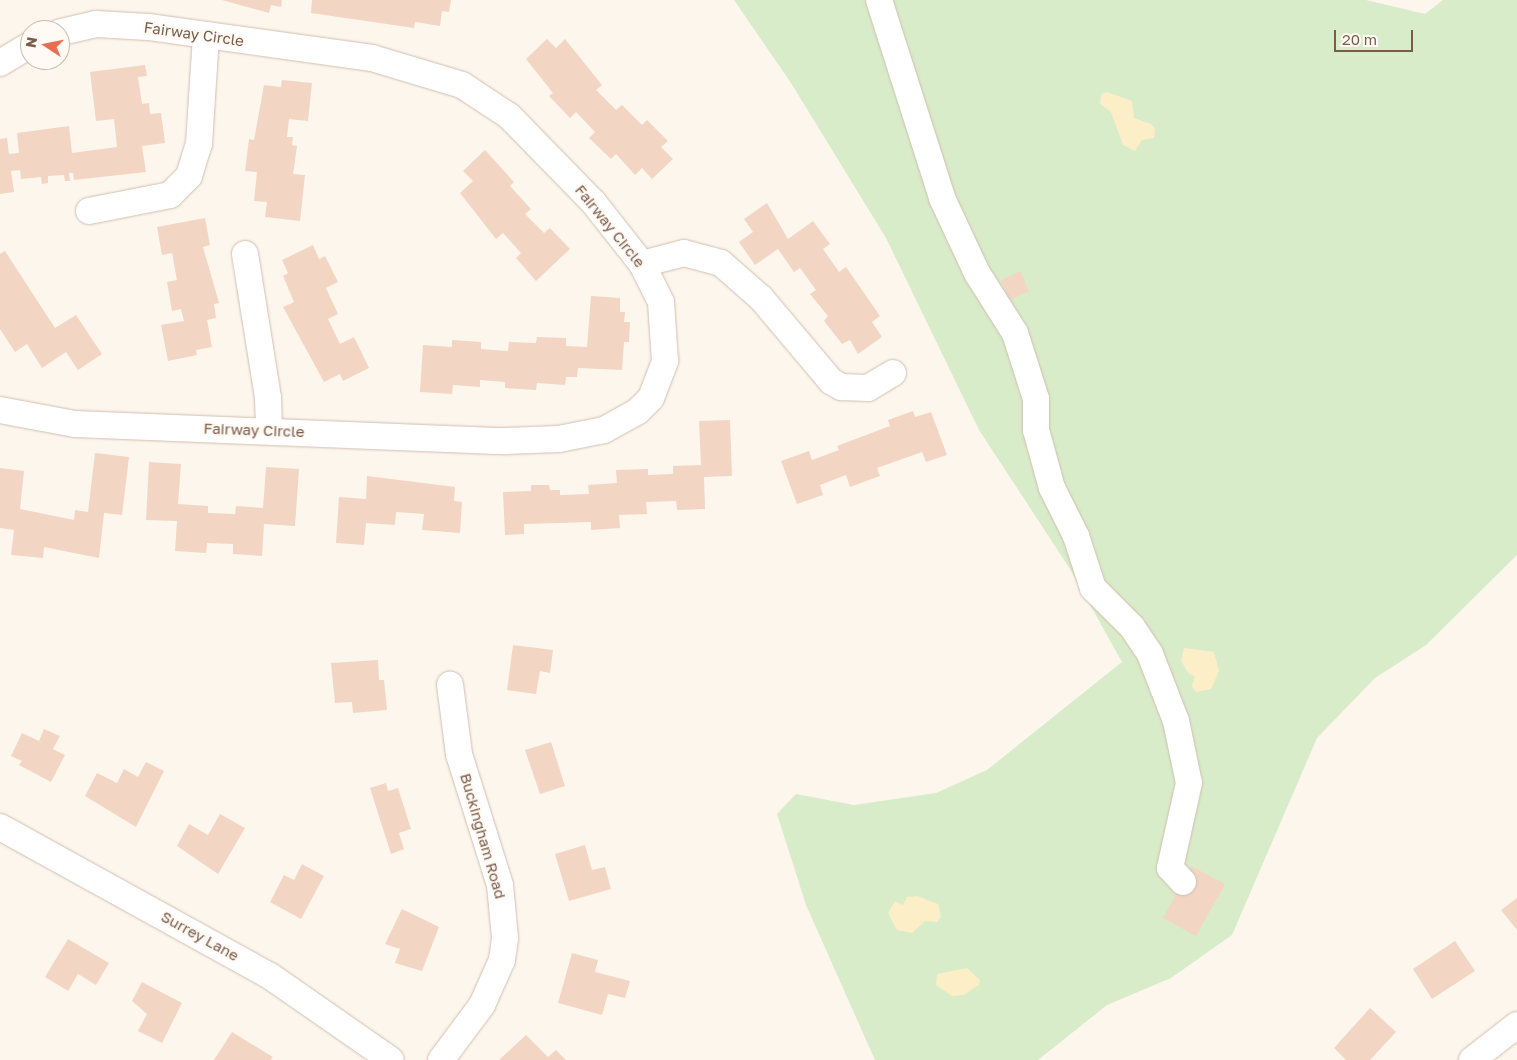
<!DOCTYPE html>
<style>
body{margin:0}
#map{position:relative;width:1517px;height:1060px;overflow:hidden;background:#fdf6ec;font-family:"Golos Text",sans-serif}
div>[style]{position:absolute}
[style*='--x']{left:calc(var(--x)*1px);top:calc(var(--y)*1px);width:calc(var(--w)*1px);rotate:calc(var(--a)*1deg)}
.green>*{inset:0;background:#d8ecc9}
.sand>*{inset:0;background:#fcefc7}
.building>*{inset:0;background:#f3d5c3}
.roads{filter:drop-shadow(0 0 1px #d1beb0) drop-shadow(0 0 1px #d1beb0)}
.minor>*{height:26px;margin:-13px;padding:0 13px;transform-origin:13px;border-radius:13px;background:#fff}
span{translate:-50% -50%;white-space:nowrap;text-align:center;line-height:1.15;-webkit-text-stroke:4.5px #fffaf3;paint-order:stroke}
.street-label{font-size:15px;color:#7a5c4d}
.north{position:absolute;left:20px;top:20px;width:50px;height:50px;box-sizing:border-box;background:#fffaf3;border:1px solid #cabbb1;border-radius:50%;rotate:281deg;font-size:14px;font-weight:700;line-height:20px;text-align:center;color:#7a5c4d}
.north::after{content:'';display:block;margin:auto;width:18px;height:22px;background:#e76f51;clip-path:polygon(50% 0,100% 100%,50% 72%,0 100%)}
.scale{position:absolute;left:1334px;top:30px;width:79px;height:22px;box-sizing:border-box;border:2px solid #7a5c4d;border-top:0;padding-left:6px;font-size:15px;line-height:18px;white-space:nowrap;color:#7a5c4d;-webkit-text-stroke:4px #fffaf3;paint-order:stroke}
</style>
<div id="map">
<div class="green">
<i style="clip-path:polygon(734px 0,1366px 0,1425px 14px,1443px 0,1517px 0,1517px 555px,1426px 645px,1375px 678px,1317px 738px,1232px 935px,1171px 978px,1107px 1005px,1038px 1060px,875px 1060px,806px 905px,777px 814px,796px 794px,854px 805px,936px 793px,987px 770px,1122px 662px,1070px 569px,979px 430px,886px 238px,791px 83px)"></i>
</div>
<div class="sand">
<i style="clip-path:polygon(1107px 92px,1132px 101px,1134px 118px,1151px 124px,1155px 129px,1154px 138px,1142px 140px,1135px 151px,1123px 145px,1111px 112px,1100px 104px,1101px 94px)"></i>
<i style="clip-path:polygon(1184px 648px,1214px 652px,1219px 671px,1211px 689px,1196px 692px,1192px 686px,1195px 676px,1189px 674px,1181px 661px)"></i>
<i style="clip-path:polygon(917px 896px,938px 904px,941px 917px,937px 922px,925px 921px,912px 933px,897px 930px,888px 913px,895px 901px,903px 905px,907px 897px)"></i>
<i style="clip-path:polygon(967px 968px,980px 980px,979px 985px,964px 995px,952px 996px,936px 985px,937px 974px)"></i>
</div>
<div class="building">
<i style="clip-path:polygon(222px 0,282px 0,281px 7px,271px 5px,269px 13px)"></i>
<i style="clip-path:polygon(312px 0,451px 0,449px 12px,442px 11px,440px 26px,415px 22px,414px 28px,311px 13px)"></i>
<i style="clip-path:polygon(547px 39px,556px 48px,565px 39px,602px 85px,596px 90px,616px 110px,622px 105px,642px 125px,647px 120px,668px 141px,661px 147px,673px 159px,652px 179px,642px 168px,635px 175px,616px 154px,611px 159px,589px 138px,595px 132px,576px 112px,570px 118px,549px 96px,553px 93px,526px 59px)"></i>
<i style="clip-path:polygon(145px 65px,147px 76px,138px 77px,142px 104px,149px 103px,150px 114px,161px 113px,165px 143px,142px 146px,146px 172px,74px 180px,73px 173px,69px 173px,70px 181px,65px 181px,64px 175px,48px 176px,48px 183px,42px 184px,41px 177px,21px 179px,20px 170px,11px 171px,14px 192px,0 194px,0 139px,7px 138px,9px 154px,19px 153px,17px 133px,69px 126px,72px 153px,117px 147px,114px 119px,96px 121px,90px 72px)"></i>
<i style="clip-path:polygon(282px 80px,312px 83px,308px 121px,289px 119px,287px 137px,293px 137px,292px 145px,297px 146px,293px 174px,305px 175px,300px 221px,265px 217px,267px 202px,254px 201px,257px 172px,245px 171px,249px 139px,254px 140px,264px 85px,281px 87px)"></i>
<i style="clip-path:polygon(485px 150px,514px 182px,510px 186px,531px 209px,525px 214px,544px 233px,550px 228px,570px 249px,536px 281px,516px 258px,521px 253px,503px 233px,496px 239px,460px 193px,473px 181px,463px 171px)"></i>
<i style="clip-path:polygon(767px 203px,788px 239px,813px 221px,830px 244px,823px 249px,839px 272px,846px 267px,880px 316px,872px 322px,882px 337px,858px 354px,850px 340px,842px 344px,824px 321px,828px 316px,810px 294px,816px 290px,800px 268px,794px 272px,778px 249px,755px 265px,739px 242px,753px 232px,744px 219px)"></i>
<i style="clip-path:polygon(205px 218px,210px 245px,203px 247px,219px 303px,214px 304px,216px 318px,207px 320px,212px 347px,196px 350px,197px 355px,168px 361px,161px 325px,184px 321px,181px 309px,172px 311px,167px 282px,177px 280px,172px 253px,162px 255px,157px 227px)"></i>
<i style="clip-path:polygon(313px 245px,319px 259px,325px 256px,338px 282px,326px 288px,338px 314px,328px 319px,340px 344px,354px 337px,369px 368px,343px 381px,340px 374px,324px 382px,283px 307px,294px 302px,283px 276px,288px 273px,282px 260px)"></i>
<i style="clip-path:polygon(5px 251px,55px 328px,76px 315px,102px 354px,78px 370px,66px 352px,42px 368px,27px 344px,15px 352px,0 329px,0 254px)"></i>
<i style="clip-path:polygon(1020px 271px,1029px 291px,1010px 300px,1001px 280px)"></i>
<i style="clip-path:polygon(591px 296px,620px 298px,620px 312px,625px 312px,624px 322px,630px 322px,629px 342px,624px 342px,622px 370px,578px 368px,577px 377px,566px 377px,565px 385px,537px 383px,536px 390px,505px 388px,505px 382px,480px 380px,480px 387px,453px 385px,452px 394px,420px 392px,423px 345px,452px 347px,452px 340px,481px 342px,481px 349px,508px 351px,509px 342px,536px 343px,537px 337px,566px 338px,566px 346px,587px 347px)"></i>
<i style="clip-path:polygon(913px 411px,915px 417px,931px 412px,947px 455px,926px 462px,922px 452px,877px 468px,880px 476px,850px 487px,846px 475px,820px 485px,823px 495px,797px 504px,781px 461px,809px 451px,812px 460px,839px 450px,837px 446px,890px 426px,888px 420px)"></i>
<i style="clip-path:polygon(730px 420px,732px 476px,704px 477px,705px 509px,677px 510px,676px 501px,646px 502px,647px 514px,619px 515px,620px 528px,591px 530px,591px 522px,524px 524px,524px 534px,505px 535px,503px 492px,531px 491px,531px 485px,549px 485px,550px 490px,560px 490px,560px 495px,589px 494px,588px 485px,617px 483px,616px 470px,648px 469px,648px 475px,673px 474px,673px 466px,701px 465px,699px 421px)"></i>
<i style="clip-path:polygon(95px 453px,129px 457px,122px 515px,104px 513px,99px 558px,44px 547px,43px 558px,11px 555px,14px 530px,0 528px,0 468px,24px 471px,20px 509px,74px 520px,75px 510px,88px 512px)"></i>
<i style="clip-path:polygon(149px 462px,181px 464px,178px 504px,208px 506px,208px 513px,235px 514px,236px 506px,263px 508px,266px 467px,299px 469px,295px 526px,264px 524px,262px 556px,233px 554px,233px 544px,207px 543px,206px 553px,175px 551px,177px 521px,146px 520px)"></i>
<i style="clip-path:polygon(367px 476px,455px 487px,454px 501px,462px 502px,460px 533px,422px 530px,424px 514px,396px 512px,395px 525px,366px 523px,364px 545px,336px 543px,339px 497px,366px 499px)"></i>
<i style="clip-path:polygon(513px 645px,553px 650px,550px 673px,540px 671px,536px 694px,507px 690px)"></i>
<i style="clip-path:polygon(378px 660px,379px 680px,384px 680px,387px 710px,353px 713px,352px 702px,335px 703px,331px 663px)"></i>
<i style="clip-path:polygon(44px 729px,60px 736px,53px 749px,65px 755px,51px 782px,19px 765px,22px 761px,11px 756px,22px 733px,39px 741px)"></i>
<i style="clip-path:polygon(551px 742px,565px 786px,540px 794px,525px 750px)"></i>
<i style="clip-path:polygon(146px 762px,164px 771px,136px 827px,85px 796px,97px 773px,117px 783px,124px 769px,138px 777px)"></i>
<i style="clip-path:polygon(386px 783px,388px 791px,398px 788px,411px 829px,399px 833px,404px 849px,391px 854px,370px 788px)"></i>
<i style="clip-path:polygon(220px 814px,245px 828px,218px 874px,177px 846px,189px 824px,208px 835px)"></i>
<i style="clip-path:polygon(585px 845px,592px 870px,605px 867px,611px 889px,569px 901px,555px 854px)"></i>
<i style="clip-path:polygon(302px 864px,324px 876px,301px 919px,270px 902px,284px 875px,294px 880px)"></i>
<i style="clip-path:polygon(1191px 866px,1225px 884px,1196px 936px,1163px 918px)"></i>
<i style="clip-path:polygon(1517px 898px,1517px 930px,1501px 910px)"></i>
<i style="clip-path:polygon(402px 909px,439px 927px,422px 971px,395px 963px,400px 949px,385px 944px)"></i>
<i style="clip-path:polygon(68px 939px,109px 963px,96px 985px,78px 974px,68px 991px,45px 977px)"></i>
<i style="clip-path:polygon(1455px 941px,1475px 971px,1432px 999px,1413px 969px)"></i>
<i style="clip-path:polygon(572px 953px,598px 960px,595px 972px,630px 981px,625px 998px,608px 994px,602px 1015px,558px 1003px)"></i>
<i style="clip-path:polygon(142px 982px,182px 1003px,162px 1043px,138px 1031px,147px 1014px,132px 1001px)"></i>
<i style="clip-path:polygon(1370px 1008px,1396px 1032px,1370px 1060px,1346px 1060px,1334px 1048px)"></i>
<i style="clip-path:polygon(232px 1032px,273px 1057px,271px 1060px,214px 1060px)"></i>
<i style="clip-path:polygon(526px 1035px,548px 1057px,556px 1050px,566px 1060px,499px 1060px)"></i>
</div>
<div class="roads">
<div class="minor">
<i style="--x:879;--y:0;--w:208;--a:72.3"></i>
<i style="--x:942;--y:198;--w:83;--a:65"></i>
<i style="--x:977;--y:273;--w:71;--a:57.7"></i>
<i style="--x:1015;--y:333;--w:69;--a:72.3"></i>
<i style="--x:1036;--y:399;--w:31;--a:90"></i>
<i style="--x:1036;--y:430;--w:60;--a:74.6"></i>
<i style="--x:1052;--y:488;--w:54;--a:63.4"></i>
<i style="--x:1076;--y:536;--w:55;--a:71.9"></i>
<i style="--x:1093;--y:588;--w:55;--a:45"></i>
<i style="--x:1132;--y:627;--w:32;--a:56"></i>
<i style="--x:1150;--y:654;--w:72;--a:68.8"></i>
<i style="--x:1176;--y:721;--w:63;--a:78.2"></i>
<i style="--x:1189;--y:783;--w:87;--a:102.6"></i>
<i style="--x:1170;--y:868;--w:19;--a:47"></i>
<i style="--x:0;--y:63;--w:35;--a:-31"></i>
<i style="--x:89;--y:211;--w:83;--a:-11.2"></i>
<i style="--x:170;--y:195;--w:27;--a:-45"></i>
<i style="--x:189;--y:176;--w:34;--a:-73"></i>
<i style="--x:199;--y:144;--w:109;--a:-86.3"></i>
<i style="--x:245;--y:254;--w:146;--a:80.9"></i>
<i style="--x:268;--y:398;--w:32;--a:88"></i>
<i style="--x:642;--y:264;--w:43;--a:-14.7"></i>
<i style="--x:684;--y:253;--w:38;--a:15"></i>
<i style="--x:721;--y:263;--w:53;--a:41.2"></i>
<i style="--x:761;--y:298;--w:109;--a:49.9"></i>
<i style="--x:831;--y:381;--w:12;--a:31"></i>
<i style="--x:841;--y:387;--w:27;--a:2"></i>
<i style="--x:868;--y:388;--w:29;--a:-31"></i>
<i style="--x:0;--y:410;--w:76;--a:10.6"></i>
<i style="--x:75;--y:424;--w:431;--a:2.3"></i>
<i style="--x:506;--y:441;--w:53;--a:-2.2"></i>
<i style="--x:559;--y:439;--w:46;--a:-11.3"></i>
<i style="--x:604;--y:430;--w:39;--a:-29"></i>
<i style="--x:638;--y:411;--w:18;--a:-45"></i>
<i style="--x:651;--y:398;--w:40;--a:-69"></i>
<i style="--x:665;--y:361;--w:59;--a:-93.9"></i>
<i style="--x:661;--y:302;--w:42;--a:-116.6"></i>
<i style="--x:642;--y:264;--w:78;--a:-128.2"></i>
<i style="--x:594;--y:203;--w:122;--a:-134.3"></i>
<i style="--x:509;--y:116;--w:56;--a:-146.6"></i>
<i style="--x:462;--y:85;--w:94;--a:-163.3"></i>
<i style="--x:372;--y:58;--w:226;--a:-172.1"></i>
<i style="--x:148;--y:27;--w:52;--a:-176.7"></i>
<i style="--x:96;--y:24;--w:37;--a:167"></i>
<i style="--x:0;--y:827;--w:308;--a:28.9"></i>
<i style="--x:270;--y:976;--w:147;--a:34.8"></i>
<i style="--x:441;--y:1060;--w:69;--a:-53.3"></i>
<i style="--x:482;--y:1005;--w:49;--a:-66"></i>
<i style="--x:502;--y:960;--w:22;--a:-82"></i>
<i style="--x:505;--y:938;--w:53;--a:-95.4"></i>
<i style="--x:500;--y:885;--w:137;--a:-107.4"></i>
<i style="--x:459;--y:754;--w:70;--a:-97.4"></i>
<i style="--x:1472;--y:1060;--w:57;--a:-37.9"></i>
</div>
</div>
<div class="street-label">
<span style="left:194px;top:34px;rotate:8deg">Fairway Circle</span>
<span style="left:610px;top:226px;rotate:51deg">Fairway Circle</span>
<span style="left:254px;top:430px;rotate:2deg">Fairway Circle</span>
<span style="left:483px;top:836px;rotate:74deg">Buckingham Road</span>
<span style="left:200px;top:936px;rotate:29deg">Surrey Lane</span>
</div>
<div class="north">N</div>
<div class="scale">20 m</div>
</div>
